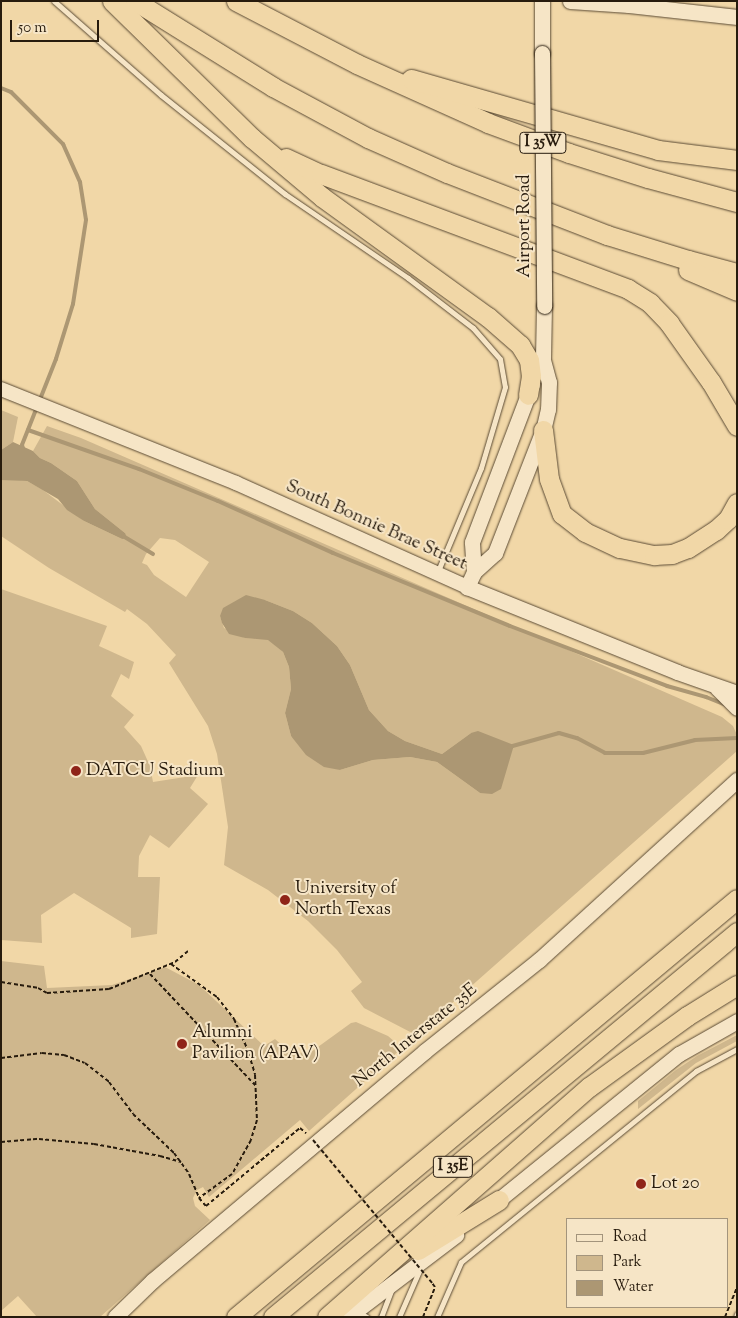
<!DOCTYPE html>
<style>
body{margin:0}
#map{position:relative;width:738px;height:1318px;overflow:hidden;background:#f1d7a7;font-family:"Sorts Mill Goudy",serif}
div>[style]{position:absolute}
[style*='--x']{left:calc(var(--x)*1px);top:calc(var(--y)*1px);width:calc(var(--w)*1px);rotate:calc(var(--a)*1deg)}
.green>*{inset:0;background:#cfb78d}
.water>*{inset:0;background:#ac9773}
.stream>*{height:4px;margin:-2px;padding:0 2px;transform-origin:2px;border-radius:2px;background:#ac9773}
.path>*{height:2px;margin-top:-1px;transform-origin:0;background:repeating-linear-gradient(90deg,#271b0d 0 4px,transparent 0 6.5px)}
.roads{filter:drop-shadow(0 0 1px #5a4a34) drop-shadow(0 0 1px #5a4a34)}
.service>*{height:5px;margin:-2.5px;padding:0 2.5px;transform-origin:2.5px;border-radius:2.5px;background:#f6e5c6}
.tertiary>*{height:14px;margin:-7px;padding:0 7px;transform-origin:7px;border-radius:7px;background:#f6e5c6}
.secondary>*{height:15px;margin:-7.5px;padding:0 7.5px;transform-origin:7.5px;border-radius:7.5px;background:#f6e5c6}
.motorway>*{height:19px;margin:-9.5px;padding:0 9.5px;transform-origin:9.5px;border-radius:9.5px;background:#f1d7a7}
.path-bridge>*{height:2px;margin-top:-1px;transform-origin:0;background:repeating-linear-gradient(90deg,#271b0d 0 4px,transparent 0 6.5px)}
.bridges{filter:drop-shadow(0 0 1px #271b0d) drop-shadow(0 0 1px #271b0d)}
.secondary-bridge>*{height:15px;margin:-7.5px;padding:0 7.5px;transform-origin:7.5px;border-radius:7.5px;background:#f6e5c6}
.dots>*{width:14px;height:14px;translate:-50% -50%;box-sizing:border-box;border:2px solid #f6e5c6;border-radius:50%}
span{translate:-50% -50%;white-space:nowrap;text-align:center;line-height:1.15;-webkit-text-stroke:4px #f6e5c6;paint-order:stroke}
.shield-label span{padding:1px 4px;background:#f6e5c6;border:1px solid;border-radius:4px;-webkit-text-stroke-width:0}
.shield-label{font-size:16px;color:#271b0d;font-weight:700}
.street-label{font-size:18px;color:#271b0d}
.poi-label{font-size:18px;color:#271b0d}
.left{translate:0 -50%;text-align:left}
.frame{position:absolute;inset:0;border:2px solid #271b0d;pointer-events:none}
.legend{position:absolute;left:566px;top:1218px;width:162px;height:90px;box-sizing:border-box;background:#f6e5c6;border:1px solid #a3947c;margin:0;padding:6px 9px;list-style:none;font-size:15px;color:#271b0d}
.legend li{display:flex;align-items:center;gap:10px;height:25px}
.legend b{width:25px;border:1px solid #a3947c}
.scale{position:absolute;left:10px;top:20px;width:89px;height:22px;box-sizing:border-box;border:2px solid #271b0d;border-top:0;padding-left:6px;font-size:15px;line-height:18px;white-space:nowrap;color:#271b0d;-webkit-text-stroke:4px #f6e5c6;paint-order:stroke}
</style>
<div id="map">
<div class="green">
<i style="clip-path:polygon(1px 410px,18px 417px,13px 442px,1px 450px)"></i>
<i style="clip-path:polygon(evenodd,47px 426px,81px 438px,722px 717px,733px 726px,737px 735px,737px 751px,416px 1035px,364px 1008px,351px 991px,362px 982px,337px 950px,308px 921px,268px 890px,224px 865px,228px 827px,217px 754px,208px 726px,169px 663px,176px 655px,147px 624px,127px 609px,125px 612px,49px 568px,1px 536px,1px 480px,10px 479px,27px 481px,43px 490px,84px 521px,122px 539px,125px 533px,95px 509px,77px 481px,51px 463px,40px 458px,33px 451px,47px 426px,160px 538px,175px 540px,209px 562px,186px 597px,154px 575px,147px 565px,142px 563px,146px 554px,160px 538px,47px 426px,265px 600px,293px 611px,312px 623px,337px 646px,350px 665px,369px 710px,388px 731px,405px 741px,442px 754px,471px 733px,480px 793px,437px 762px,410px 757px,373px 760px,340px 770px,291px 736px,285px 713px,291px 689px,289px 667px,283px 652px,268px 639px,245px 638px,224px 628px,220px 616px,265px 600px)"></i>
<i style="clip-path:polygon(1px 589px,107px 626px,99px 646px,134px 662px,129px 679px,121px 674px,111px 696px,134px 715px,124px 727px,141px 746px,150px 766px,153px 782px,198px 775px,190px 788px,208px 804px,169px 848px,150px 835px,139px 856px,138px 877px,160px 877px,157px 934px,131px 938px,131px 928px,74px 893px,41px 915px,42px 943px,1px 940px)"></i>
<i style="clip-path:polygon(1px 961px,44px 966px,47px 988px,112px 985px,165px 967px,199px 985px,264px 1046px,275px 1039px,286px 1049px,297px 1053px,311px 1052px,351px 1023px,356px 1022px,388px 1036px,402px 1048px,309px 1131px,300px 1120px,209px 1197px,203px 1187px,197px 1190px,193px 1198px,195px 1206px,210px 1220px,100px 1317px,37px 1317px,18px 1296px,1px 1311px)"></i>
<i style="clip-path:polygon(737px 1035px,737px 1041px,696px 1063px,638px 1109px,638px 1101px,676px 1070px,697px 1056px)"></i>
</div>
<div class="water">
<i style="clip-path:polygon(13px 442px,33px 451px,40px 458px,51px 463px,77px 481px,95px 509px,125px 533px,127px 538px,122px 539px,84px 521px,67px 510px,58px 499px,27px 481px,1px 480px,1px 450px)"></i>
<i style="clip-path:polygon(246px 595px,265px 600px,293px 611px,312px 623px,337px 646px,350px 665px,369px 710px,388px 731px,405px 741px,442px 754px,471px 733px,478px 731px,514px 745px,501px 789px,492px 794px,480px 793px,437px 762px,410px 757px,373px 760px,340px 770px,324px 767px,306px 755px,291px 736px,285px 713px,291px 689px,289px 667px,283px 652px,268px 640px,245px 638px,229px 634px,222px 623px,220px 616px,223px 608px)"></i>
</div>
<div class="stream">
<i style="--x:1;--y:88;--w:11;--a:22"></i>
<i style="--x:11;--y:92;--w:74;--a:45"></i>
<i style="--x:63;--y:144;--w:42;--a:65.9"></i>
<i style="--x:80;--y:182;--w:38;--a:81"></i>
<i style="--x:86;--y:220;--w:85;--a:98.8"></i>
<i style="--x:73;--y:304;--w:58;--a:107.2"></i>
<i style="--x:56;--y:359;--w:92;--a:111.6"></i>
<i style="--x:22;--y:445;--w:3;--a:72"></i>
<i style="--x:28;--y:430;--w:118;--a:19.4"></i>
<i style="--x:139;--y:469;--w:85;--a:22.1"></i>
<i style="--x:218;--y:501;--w:126;--a:24.3"></i>
<i style="--x:333;--y:553;--w:191;--a:22.4"></i>
<i style="--x:510;--y:626;--w:168;--a:20.9"></i>
<i style="--x:667;--y:686;--w:41;--a:15.8"></i>
<i style="--x:706;--y:697;--w:22;--a:22"></i>
<i style="--x:123;--y:536;--w:35;--a:31"></i>
<i style="--x:509;--y:747;--w:52;--a:-15.6"></i>
<i style="--x:559;--y:733;--w:19;--a:16"></i>
<i style="--x:577;--y:738;--w:32;--a:28"></i>
<i style="--x:605;--y:753;--w:38;--a:0"></i>
<i style="--x:643;--y:753;--w:54;--a:-14"></i>
<i style="--x:695;--y:740;--w:42;--a:-2.7"></i>
</div>
<div class="path">
<i style="--x:171;--y:964;--w:57;--a:35.7"></i>
<i style="--x:217;--y:997;--w:28;--a:52"></i>
<i style="--x:234;--y:1019;--w:32;--a:66"></i>
<i style="--x:247;--y:1048;--w:28;--a:73"></i>
<i style="--x:255;--y:1075;--w:45;--a:87.5"></i>
<i style="--x:257;--y:1120;--w:21;--a:107"></i>
<i style="--x:251;--y:1140;--w:39;--a:119"></i>
<i style="--x:232;--y:1174;--w:41;--a:144"></i>
<i style="--x:199;--y:1198;--w:11;--a:49"></i>
<i style="--x:206;--y:1206;--w:122;--a:-39.7"></i>
<i style="--x:300;--y:1128;--w:8;--a:40"></i>
<i style="--x:150;--y:974;--w:153;--a:46.6"></i>
<i style="--x:1;--y:982;--w:37;--a:9"></i>
<i style="--x:38;--y:988;--w:10;--a:29"></i>
<i style="--x:47;--y:993;--w:62;--a:-3.7"></i>
<i style="--x:109;--y:989;--w:71;--a:-22.2"></i>
<i style="--x:175;--y:962;--w:17;--a:-40"></i>
<i style="--x:1;--y:1058;--w:41;--a:-7"></i>
<i style="--x:42;--y:1053;--w:22;--a:5"></i>
<i style="--x:64;--y:1055;--w:22;--a:21"></i>
<i style="--x:85;--y:1063;--w:31;--a:38"></i>
<i style="--x:109;--y:1082;--w:40;--a:53"></i>
<i style="--x:133;--y:1114;--w:57;--a:43.6"></i>
<i style="--x:174;--y:1153;--w:26;--a:54"></i>
<i style="--x:189;--y:1174;--w:26;--a:67"></i>
<i style="--x:1;--y:1142;--w:38;--a:-5"></i>
<i style="--x:39;--y:1139;--w:55;--a:5.2"></i>
<i style="--x:94;--y:1144;--w:67;--a:10.3"></i>
<i style="--x:160;--y:1156;--w:22;--a:16"></i>
<i style="--x:423;--y:1317;--w:32;--a:-68"></i>
<i style="--x:435;--y:1287;--w:5;--a:-127"></i>
<i style="--x:725;--y:1317;--w:32;--a:-68"></i>
</div>
<div class="roads">
<div class="service">
<i style="--x:54;--y:1;--w:142;--a:41.3"></i>
<i style="--x:161;--y:95;--w:159;--a:38.6"></i>
<i style="--x:285;--y:194;--w:149;--a:34.3"></i>
<i style="--x:408;--y:278;--w:82;--a:37.6"></i>
<i style="--x:473;--y:328;--w:41;--a:48.9"></i>
<i style="--x:500;--y:359;--w:28;--a:80"></i>
<i style="--x:505;--y:387;--w:84;--a:106.5"></i>
<i style="--x:481;--y:468;--w:114;--a:112.7"></i>
<i style="--x:358;--y:1312;--w:10;--a:29"></i>
<i style="--x:381;--y:1317;--w:28;--a:-69"></i>
<i style="--x:399;--y:1317;--w:52;--a:-66.4"></i>
<i style="--x:437;--y:1317;--w:60;--a:-66.4"></i>
<i style="--x:461;--y:1262;--w:303;--a:-39.1"></i>
<i style="--x:696;--y:1071;--w:47;--a:-28.2"></i>
<i style="--x:736;--y:1317;--w:3;--a:-72"></i>
</div>
<div class="tertiary">
<i style="--x:1;--y:389;--w:253;--a:21.8"></i>
<i style="--x:236;--y:483;--w:253;--a:24.2"></i>
</div>
<div class="secondary">
<i style="--x:542;--y:1;--w:52;--a:90"></i>
<i style="--x:570;--y:1;--w:59;--a:3.9"></i>
<i style="--x:629;--y:5;--w:109;--a:6.3"></i>
<i style="--x:544;--y:306;--w:54;--a:91.1"></i>
<i style="--x:543;--y:360;--w:23;--a:75"></i>
<i style="--x:549;--y:382;--w:27;--a:92"></i>
<i style="--x:548;--y:409;--w:22;--a:103"></i>
<i style="--x:543;--y:430;--w:132;--a:111.3"></i>
<i style="--x:495;--y:553;--w:28;--a:138"></i>
<i style="--x:474;--y:572;--w:17;--a:115"></i>
<i style="--x:467;--y:587;--w:227;--a:22"></i>
<i style="--x:677;--y:672;--w:64;--a:19.3"></i>
<i style="--x:474;--y:572;--w:30;--a:-94"></i>
<i style="--x:472;--y:542;--w:169;--a:-69.2"></i>
<i style="--x:717;--y:688;--w:28;--a:45"></i>
<i style="--x:491;--y:1206;--w:242;--a:-39"></i>
<i style="--x:679;--y:1054;--w:67;--a:-29.6"></i>
<i style="--x:115;--y:1317;--w:52;--a:-44.2"></i>
<i style="--x:152;--y:1281;--w:357;--a:-40.1"></i>
<i style="--x:425;--y:1051;--w:146;--a:-38.6"></i>
<i style="--x:539;--y:960;--w:268;--a:-42.3"></i>
<i style="--x:348;--y:1317;--w:136;--a:-37.2"></i>
</div>
<div class="motorway">
<i style="--x:112;--y:1;--w:196;--a:44.4"></i>
<i style="--x:252;--y:138;--w:92;--a:40.1"></i>
<i style="--x:322;--y:197;--w:205;--a:35.9"></i>
<i style="--x:488;--y:317;--w:43;--a:41.2"></i>
<i style="--x:520;--y:345;--w:17;--a:59"></i>
<i style="--x:529;--y:360;--w:16;--a:83"></i>
<i style="--x:531;--y:376;--w:19;--a:99"></i>
<i style="--x:135;--y:1;--w:163;--a:31.9"></i>
<i style="--x:273;--y:87;--w:108;--a:28.2"></i>
<i style="--x:368;--y:138;--w:86;--a:23.9"></i>
<i style="--x:447;--y:173;--w:172;--a:21.2"></i>
<i style="--x:607;--y:235;--w:85;--a:17.2"></i>
<i style="--x:688;--y:260;--w:51;--a:14.9"></i>
<i style="--x:236;--y:1;--w:136;--a:27.5"></i>
<i style="--x:357;--y:64;--w:144;--a:24.2"></i>
<i style="--x:488;--y:123;--w:86;--a:20.3"></i>
<i style="--x:569;--y:153;--w:83;--a:17.6"></i>
<i style="--x:648;--y:178;--w:92;--a:15.1"></i>
<i style="--x:411;--y:79;--w:257;--a:16"></i>
<i style="--x:658;--y:150;--w:80;--a:7.2"></i>
<i style="--x:286;--y:158;--w:38;--a:25"></i>
<i style="--x:321;--y:174;--w:328;--a:20.5"></i>
<i style="--x:628;--y:289;--w:26;--a:32"></i>
<i style="--x:650;--y:303;--w:28;--a:46"></i>
<i style="--x:669;--y:323;--w:72;--a:54.6"></i>
<i style="--x:711;--y:382;--w:51;--a:59.4"></i>
<i style="--x:688;--y:270;--w:53;--a:23.2"></i>
<i style="--x:543;--y:430;--w:49;--a:83"></i>
<i style="--x:549;--y:479;--w:37;--a:70"></i>
<i style="--x:562;--y:514;--w:29;--a:38"></i>
<i style="--x:585;--y:532;--w:38;--a:25"></i>
<i style="--x:620;--y:548;--w:35;--a:12"></i>
<i style="--x:654;--y:555;--w:18;--a:-3"></i>
<i style="--x:672;--y:554;--w:17;--a:-21"></i>
<i style="--x:688;--y:548;--w:33;--a:-33"></i>
<i style="--x:716;--y:530;--w:16;--a:-43"></i>
<i style="--x:728;--y:519;--w:18;--a:-61"></i>
<i style="--x:418;--y:1250;--w:95;--a:-31.7"></i>
<i style="--x:236;--y:1317;--w:652;--a:-39.84"></i>
<i style="--x:273;--y:1317;--w:603;--a:-39.68"></i>
<i style="--x:327;--y:1317;--w:349;--a:-41.3"></i>
<i style="--x:589;--y:1087;--w:121;--a:-35.9"></i>
<i style="--x:687;--y:1016;--w:59;--a:-31.8"></i>
</div>
</div>
<div class="path-bridge">
<i style="--x:313;--y:1140;--w:186;--a:50.2"></i>
</div>
<div class="bridges">
<div class="secondary-bridge">
<i style="--x:542;--y:53;--w:253;--a:89.5"></i>
</div>
</div>
<div class="dots">
<i style="left:76px;top:771px;background:#8f2418"></i>
<i style="left:285px;top:900px;background:#8f2418"></i>
<i style="left:182px;top:1044px;background:#8f2418"></i>
<i style="left:641px;top:1184px;background:#8f2418"></i>
</div>
<div class="shield-label">
<span style="left:543px;top:143px">I 35W</span>
<span style="left:453px;top:1167px">I 35E</span>
</div>
<div class="street-label">
<span style="left:525px;top:226px;rotate:-90deg">Airport Road</span>
<span style="left:376px;top:526px;rotate:24deg">South Bonnie Brae Street</span>
<span style="left:416px;top:1036px;rotate:-39deg">North Interstate 35E</span>
</div>
<div class="poi-label">
<span class="left" style="left:86px;top:771px">DATCU Stadium</span>
<span class="left" style="left:295px;top:900px">University of<br>North Texas</span>
<span class="left" style="left:192px;top:1044px">Alumni<br>Pavilion (APAV)</span>
<span class="left" style="left:651px;top:1184px">Lot 20</span>
</div>
<div class="frame"></div>
<ul class="legend">
<li><b style="height:6px;background:#f6e5c6"></b>Road</li>
<li><b style="height:14px;background:#cfb78d"></b>Park</li>
<li><b style="height:14px;background:#ac9773"></b>Water</li>
</ul>
<div class="scale">50 m</div>
</div>
